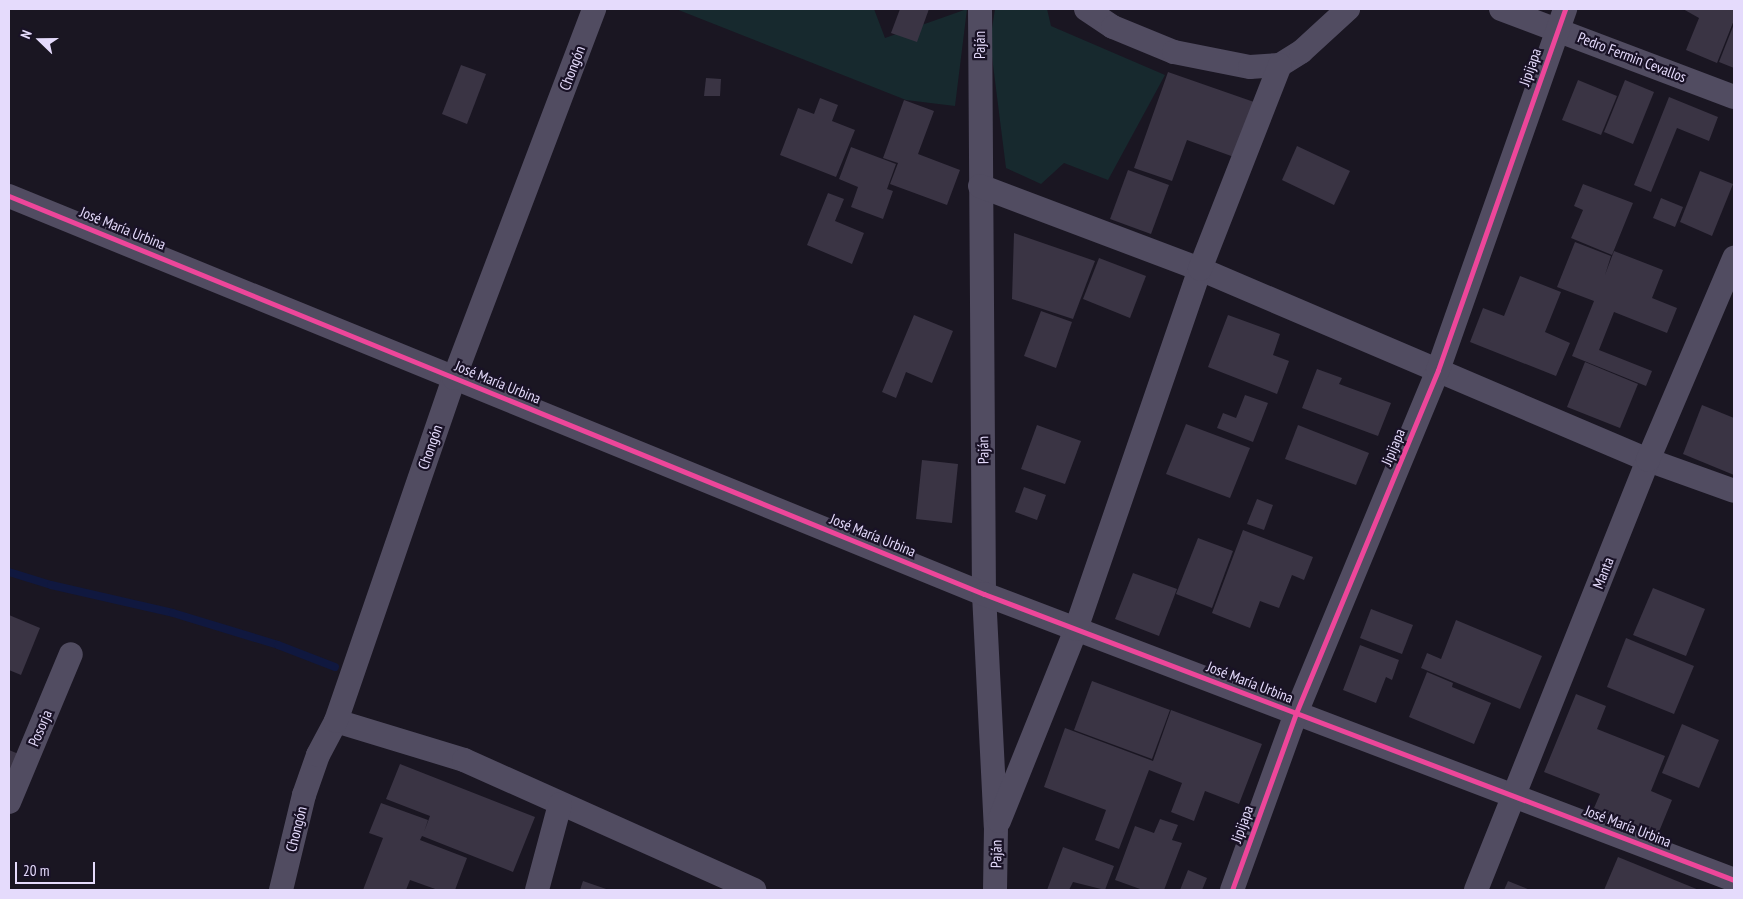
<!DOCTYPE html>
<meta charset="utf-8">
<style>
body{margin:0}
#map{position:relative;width:1743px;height:899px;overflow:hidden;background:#1a1622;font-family:"PT Sans Narrow",sans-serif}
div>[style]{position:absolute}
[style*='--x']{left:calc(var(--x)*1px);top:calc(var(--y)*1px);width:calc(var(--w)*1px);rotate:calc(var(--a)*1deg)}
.green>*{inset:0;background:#17292e}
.stream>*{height:8px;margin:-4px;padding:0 4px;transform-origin:4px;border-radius:4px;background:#10183f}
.building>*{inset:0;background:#3a3444}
.street>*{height:24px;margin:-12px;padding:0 12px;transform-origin:12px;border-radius:12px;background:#514c61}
.cycleway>*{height:5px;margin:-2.5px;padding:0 2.5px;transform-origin:2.5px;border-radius:2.5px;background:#ed469a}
span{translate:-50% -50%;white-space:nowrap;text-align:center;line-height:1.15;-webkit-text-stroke:4.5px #191226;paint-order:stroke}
.street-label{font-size:15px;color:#e5dbfc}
.frame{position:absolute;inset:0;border:10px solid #e5dbfc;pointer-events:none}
.north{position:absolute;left:15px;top:15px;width:50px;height:50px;-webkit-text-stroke:4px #191226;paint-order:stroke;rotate:292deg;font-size:14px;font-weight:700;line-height:20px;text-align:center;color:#e5dbfc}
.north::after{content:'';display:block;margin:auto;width:18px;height:22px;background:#e5dbfc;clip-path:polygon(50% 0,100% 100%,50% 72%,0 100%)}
.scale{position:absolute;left:15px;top:862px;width:80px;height:22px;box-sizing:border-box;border:2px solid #e5dbfc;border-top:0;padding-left:6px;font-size:15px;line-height:18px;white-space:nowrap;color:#e5dbfc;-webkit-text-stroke:4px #191226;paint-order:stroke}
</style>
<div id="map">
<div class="green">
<i style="clip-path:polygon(676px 9px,874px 9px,885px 38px,967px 9px,955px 106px,906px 100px)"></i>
<i style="clip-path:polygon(995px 9px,1047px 9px,1051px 26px,1165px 75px,1108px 180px,1064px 163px,1041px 184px,1006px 168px,990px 41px)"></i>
</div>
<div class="stream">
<i style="--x:9;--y:572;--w:44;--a:17.2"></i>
<i style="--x:51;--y:585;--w:125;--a:12.9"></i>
<i style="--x:173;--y:613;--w:110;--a:16.9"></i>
<i style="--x:278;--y:645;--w:61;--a:21.1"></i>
</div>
<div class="building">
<i style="clip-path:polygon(900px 9px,929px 9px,917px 42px,891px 33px)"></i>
<i style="clip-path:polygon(1683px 9px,1734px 9px,1734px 20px,1717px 63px,1686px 50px,1699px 18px)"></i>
<i style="clip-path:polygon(1734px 24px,1734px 68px,1719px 62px)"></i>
<i style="clip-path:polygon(461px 65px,486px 74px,467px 124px,442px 114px)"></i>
<i style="clip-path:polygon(1168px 72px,1254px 102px,1234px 157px,1187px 140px,1172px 181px,1134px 168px)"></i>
<i style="clip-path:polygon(706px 78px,721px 79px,720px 96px,704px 96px)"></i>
<i style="clip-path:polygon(1578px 80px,1617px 96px,1601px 135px,1562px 120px)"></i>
<i style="clip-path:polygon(1625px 80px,1654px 92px,1633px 144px,1604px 132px)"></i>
<i style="clip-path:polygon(1669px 97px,1718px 117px,1709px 141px,1677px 128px,1651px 192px,1634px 185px)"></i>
<i style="clip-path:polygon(820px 98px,838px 105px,832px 121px,855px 130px,836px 177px,780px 155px,798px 108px,814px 114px)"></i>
<i style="clip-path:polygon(904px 100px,934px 111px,918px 154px,960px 170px,947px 205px,890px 184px,898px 163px,883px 158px)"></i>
<i style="clip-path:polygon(1297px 146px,1350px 171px,1334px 205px,1282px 180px)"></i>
<i style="clip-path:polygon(851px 147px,896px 164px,887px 189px,893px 191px,883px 219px,851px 207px,858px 187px,839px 179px)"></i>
<i style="clip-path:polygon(1128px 170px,1169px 185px,1151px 234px,1110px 219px)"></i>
<i style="clip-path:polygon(1700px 171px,1733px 184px,1712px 236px,1680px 222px)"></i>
<i style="clip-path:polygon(1583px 184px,1633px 203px,1612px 255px,1571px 238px,1583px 210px,1574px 206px)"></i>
<i style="clip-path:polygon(828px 193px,844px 199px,835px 221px,864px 233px,852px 264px,807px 245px)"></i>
<i style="clip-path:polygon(1661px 198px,1683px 207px,1675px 227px,1653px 218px)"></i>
<i style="clip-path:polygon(1014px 233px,1095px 261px,1073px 319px,1012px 299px)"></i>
<i style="clip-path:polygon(1575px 242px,1611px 256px,1605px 275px,1614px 251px,1663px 270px,1652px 298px,1677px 308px,1667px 333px,1614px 312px,1599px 350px,1652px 371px,1646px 386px,1572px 356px,1594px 301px,1557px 287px)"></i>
<i style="clip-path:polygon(1099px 258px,1146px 276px,1130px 318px,1083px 299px)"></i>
<i style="clip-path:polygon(1520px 276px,1561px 292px,1545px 332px,1570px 343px,1556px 376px,1470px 342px,1483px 308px,1504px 316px)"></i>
<i style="clip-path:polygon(1041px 311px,1072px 322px,1056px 368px,1024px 356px)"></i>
<i style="clip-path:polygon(914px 315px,953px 331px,932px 383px,906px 372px,896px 398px,882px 392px)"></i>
<i style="clip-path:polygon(1228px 315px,1280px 334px,1273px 355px,1289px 361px,1277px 394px,1208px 367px)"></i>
<i style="clip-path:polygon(1585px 362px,1638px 384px,1620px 428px,1567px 407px)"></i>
<i style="clip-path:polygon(1317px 369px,1342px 378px,1339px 384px,1391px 403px,1378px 436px,1302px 408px)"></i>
<i style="clip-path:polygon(1245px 395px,1268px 403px,1253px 442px,1217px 428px,1223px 413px,1236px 418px)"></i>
<i style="clip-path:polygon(1702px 405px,1734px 418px,1734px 475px,1683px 454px)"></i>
<i style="clip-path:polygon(1186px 424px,1250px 448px,1230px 498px,1166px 474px)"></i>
<i style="clip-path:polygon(1037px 425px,1081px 441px,1065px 484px,1021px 469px)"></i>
<i style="clip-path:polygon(1298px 425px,1369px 453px,1356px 485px,1285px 459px)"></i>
<i style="clip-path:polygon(922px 460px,958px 464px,952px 523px,916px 519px)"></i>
<i style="clip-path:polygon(1024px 487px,1046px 495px,1037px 520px,1015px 512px)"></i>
<i style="clip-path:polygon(1257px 499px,1273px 505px,1264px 530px,1247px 524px)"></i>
<i style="clip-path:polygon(1243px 530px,1313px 557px,1304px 580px,1292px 575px,1279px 608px,1260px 601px,1250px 628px,1212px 613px)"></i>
<i style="clip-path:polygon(1198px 538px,1233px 551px,1212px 608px,1176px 594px)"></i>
<i style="clip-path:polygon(1133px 573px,1177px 589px,1159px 636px,1115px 619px)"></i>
<i style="clip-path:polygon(1653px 588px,1705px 609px,1686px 656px,1633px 635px)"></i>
<i style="clip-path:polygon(1371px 609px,1413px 625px,1402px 654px,1360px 638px)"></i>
<i style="clip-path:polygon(9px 615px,40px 628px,21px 675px,9px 670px)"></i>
<i style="clip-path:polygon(1456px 620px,1542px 656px,1520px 709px,1421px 668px,1427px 653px,1441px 659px)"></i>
<i style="clip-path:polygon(1626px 638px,1694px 666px,1674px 714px,1607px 687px)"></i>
<i style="clip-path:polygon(1360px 645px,1399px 660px,1392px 680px,1386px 677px,1376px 703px,1343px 690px)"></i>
<i style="clip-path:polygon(1427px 672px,1453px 683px,1452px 687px,1491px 703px,1474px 744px,1409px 717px)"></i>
<i style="clip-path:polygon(1092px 681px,1170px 710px,1152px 759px,1074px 730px)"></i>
<i style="clip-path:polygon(1576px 694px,1606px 706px,1597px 729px,1665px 756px,1651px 791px,1672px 800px,1658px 834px,1594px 808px,1600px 794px,1544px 772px)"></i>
<i style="clip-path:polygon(1171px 710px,1262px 744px,1239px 804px,1205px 791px,1194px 821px,1171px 812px,1182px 783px,1149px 770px,1119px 849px,1095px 840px,1106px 810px,1044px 787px,1065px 728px,1153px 761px)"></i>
<i style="clip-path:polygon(1682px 724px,1719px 740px,1699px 788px,1662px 773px)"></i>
<i style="clip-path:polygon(9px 750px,21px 755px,9px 784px)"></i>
<i style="clip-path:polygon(400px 764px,535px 817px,513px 872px,422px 836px,420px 840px,467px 858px,455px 890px,438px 890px,410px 880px,406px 890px,363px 890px,383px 838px,369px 833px,381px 803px,428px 820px,424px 832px,430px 816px,386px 799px)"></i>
<i style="clip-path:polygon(1160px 819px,1178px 825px,1172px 840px,1182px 843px,1164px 890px,1143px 890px,1115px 880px,1135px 826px,1154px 833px)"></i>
<i style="clip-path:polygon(1063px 847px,1114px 866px,1105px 890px,1073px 882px,1069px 890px,1047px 890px)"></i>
<i style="clip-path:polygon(1618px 857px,1699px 890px,1604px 890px)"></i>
<i style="clip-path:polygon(1188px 870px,1207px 878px,1202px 890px,1180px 890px)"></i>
<i style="clip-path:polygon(583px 881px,609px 890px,580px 890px)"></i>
<i style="clip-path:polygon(1508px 881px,1530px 890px,1504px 890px)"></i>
</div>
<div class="street">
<i style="--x:980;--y:9;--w:585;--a:89.61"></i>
<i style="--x:984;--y:594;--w:233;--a:87.1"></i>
<i style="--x:996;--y:827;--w:63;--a:90.9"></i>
<i style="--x:1086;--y:9;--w:32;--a:34"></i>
<i style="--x:1113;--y:27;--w:66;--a:22.3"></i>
<i style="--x:1174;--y:52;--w:77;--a:11.2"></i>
<i style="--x:1250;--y:67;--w:30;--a:-4"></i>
<i style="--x:1280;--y:65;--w:25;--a:-32"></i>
<i style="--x:1301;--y:52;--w:64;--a:-42.5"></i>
<i style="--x:1501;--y:9;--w:249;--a:20.7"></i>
<i style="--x:980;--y:186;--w:235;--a:20.7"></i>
<i style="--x:1200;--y:269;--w:487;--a:23.1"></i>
<i style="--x:1648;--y:460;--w:91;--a:19.8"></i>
<i style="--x:9;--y:196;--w:1053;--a:22.21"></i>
<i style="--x:984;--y:594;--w:803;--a:20.87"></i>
<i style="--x:336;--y:721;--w:134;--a:16.9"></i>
<i style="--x:464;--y:760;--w:318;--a:24.1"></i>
<i style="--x:9;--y:802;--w:160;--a:-67.3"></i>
<i style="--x:999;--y:821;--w:207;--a:-68.1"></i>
<i style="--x:1076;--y:629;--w:381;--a:-71"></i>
<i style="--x:1200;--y:269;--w:219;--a:-68.6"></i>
<i style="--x:281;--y:890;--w:98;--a:-76.4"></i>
<i style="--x:304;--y:795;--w:42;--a:-70.7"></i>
<i style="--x:318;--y:755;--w:38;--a:-62"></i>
<i style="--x:336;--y:721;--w:363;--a:-71"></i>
<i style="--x:454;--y:378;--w:395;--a:-69.2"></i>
<i style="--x:537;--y:890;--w:89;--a:-75"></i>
<i style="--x:1232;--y:890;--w:188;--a:-70.1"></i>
<i style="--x:1296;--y:713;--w:371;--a:-67.5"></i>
<i style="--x:1438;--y:370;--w:383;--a:-70.6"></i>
<i style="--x:1476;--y:890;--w:463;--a:-68.2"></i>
<i style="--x:1648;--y:460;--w:220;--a:-66.9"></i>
</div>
<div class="cycleway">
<i style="--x:9;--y:196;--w:1053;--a:22.21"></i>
<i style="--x:984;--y:594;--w:803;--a:20.87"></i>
<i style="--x:1232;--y:890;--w:188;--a:-70.1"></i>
<i style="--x:1296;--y:713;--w:371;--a:-67.5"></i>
<i style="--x:1438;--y:370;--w:383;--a:-70.6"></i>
</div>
<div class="street-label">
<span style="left:980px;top:45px;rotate:-90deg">Paján</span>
<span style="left:1632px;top:57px;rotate:21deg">Pedro Fermin Cevallos</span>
<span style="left:1530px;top:67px;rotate:-71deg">Jipijapa</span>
<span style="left:572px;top:68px;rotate:-69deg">Chongón</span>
<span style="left:123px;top:228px;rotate:22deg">José María Urbina</span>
<span style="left:498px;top:382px;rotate:22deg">José María Urbina</span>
<span style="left:430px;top:447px;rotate:-71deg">Chongón</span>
<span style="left:1393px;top:447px;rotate:-67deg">Jipijapa</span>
<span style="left:983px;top:450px;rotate:-91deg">Paján</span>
<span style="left:873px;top:535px;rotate:22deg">José María Urbina</span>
<span style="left:1603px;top:573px;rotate:-68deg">Manta</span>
<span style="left:1250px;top:682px;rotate:21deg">José María Urbina</span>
<span style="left:40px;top:728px;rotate:-67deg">Posorja</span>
<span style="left:1242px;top:824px;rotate:-70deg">Jipijapa</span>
<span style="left:1628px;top:826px;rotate:21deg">José María Urbina</span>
<span style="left:296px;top:829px;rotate:-76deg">Chongón</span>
<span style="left:996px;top:854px;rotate:-89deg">Paján</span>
</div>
<div class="frame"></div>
<div class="north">N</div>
<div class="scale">20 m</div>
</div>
